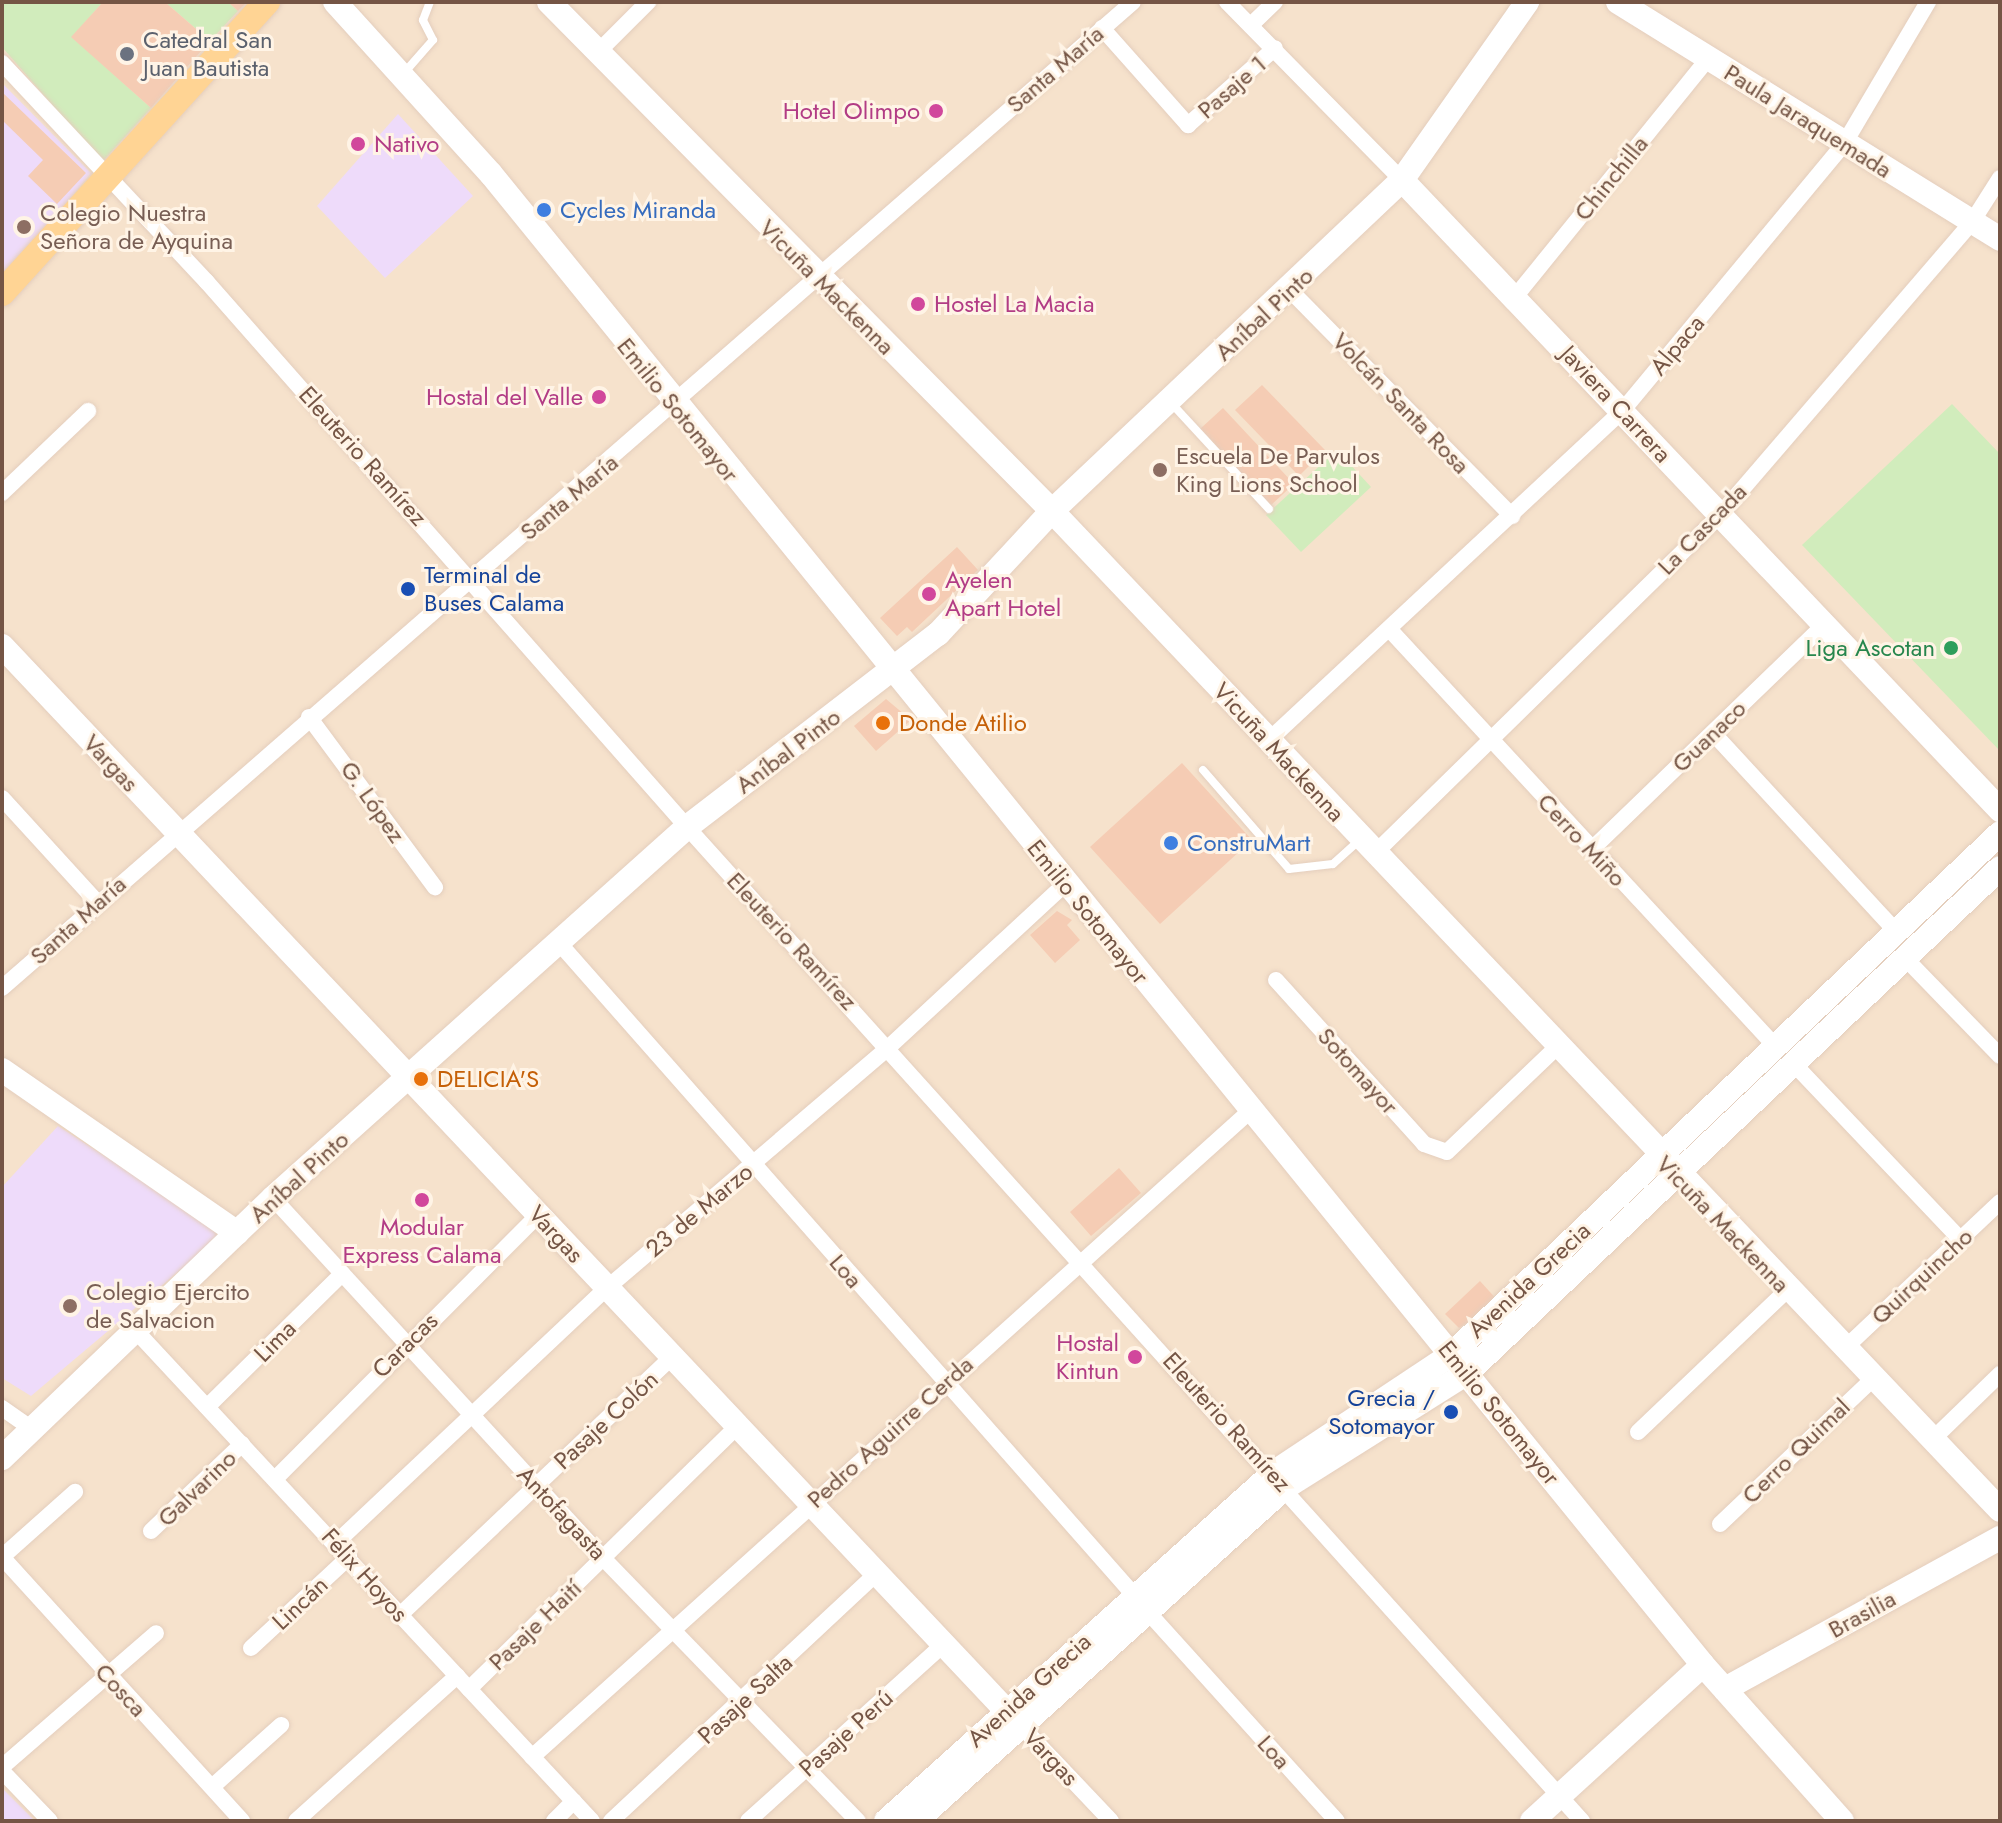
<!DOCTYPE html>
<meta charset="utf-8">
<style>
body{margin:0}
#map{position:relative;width:2002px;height:1823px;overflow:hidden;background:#fef1de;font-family:Jost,sans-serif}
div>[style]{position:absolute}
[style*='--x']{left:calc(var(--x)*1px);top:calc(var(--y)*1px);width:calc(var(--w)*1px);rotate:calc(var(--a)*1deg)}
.residential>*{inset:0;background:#f6e2cc}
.education>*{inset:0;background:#eedbfa}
.green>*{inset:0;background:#d1ecbc}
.building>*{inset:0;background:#f5ccb4}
.roads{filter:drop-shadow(0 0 2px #e4cebd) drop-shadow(0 0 2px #e4cebd)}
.lane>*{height:8px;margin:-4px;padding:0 4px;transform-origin:4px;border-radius:4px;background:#fff}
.street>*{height:16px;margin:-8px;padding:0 8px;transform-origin:8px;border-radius:8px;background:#fff}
.secondary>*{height:24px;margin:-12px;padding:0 12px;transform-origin:12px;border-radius:12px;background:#fff}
.primary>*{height:26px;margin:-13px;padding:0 13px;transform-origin:13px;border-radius:13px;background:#ffd494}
.dots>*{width:22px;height:22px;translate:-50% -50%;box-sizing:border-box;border:4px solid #fff4e6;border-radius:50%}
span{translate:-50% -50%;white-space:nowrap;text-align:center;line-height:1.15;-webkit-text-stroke:6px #fff4e6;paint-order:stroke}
.worship-label{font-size:24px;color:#5b616d}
.left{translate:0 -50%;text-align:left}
.street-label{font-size:24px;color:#755545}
.hotel-label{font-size:24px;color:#b23c85}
.right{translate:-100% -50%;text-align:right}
.shop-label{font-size:24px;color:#366cbe}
.education-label{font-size:24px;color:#785e54}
.transit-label{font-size:24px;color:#164399}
.leisure-label{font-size:24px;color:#27864d}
.food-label{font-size:24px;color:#c56008}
.frame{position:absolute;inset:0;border:4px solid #755545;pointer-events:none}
</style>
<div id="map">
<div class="residential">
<i style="clip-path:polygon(2px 2px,2000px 2px,2000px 1821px,2px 1821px)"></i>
</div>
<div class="education">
<i style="clip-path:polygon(2px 83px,91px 173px,2px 281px)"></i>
<i style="clip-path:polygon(398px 114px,473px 196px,385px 278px,317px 206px)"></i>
<i style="clip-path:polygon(58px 1126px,224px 1233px,31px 1396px,2px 1378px,2px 1187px)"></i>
<i style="clip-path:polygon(2px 1787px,2px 1788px,35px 1821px,2px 1821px)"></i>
</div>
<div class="green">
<i style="clip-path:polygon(2px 2px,103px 2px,72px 37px,151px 108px,102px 162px,2px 47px)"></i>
<i style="clip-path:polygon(165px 2px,228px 2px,238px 11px,210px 41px)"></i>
<i style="clip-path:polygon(1952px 404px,2000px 454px,2000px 751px,1802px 545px)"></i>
<i style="clip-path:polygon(1337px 450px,1371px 487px,1301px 552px,1266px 515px)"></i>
</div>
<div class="building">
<i style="clip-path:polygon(103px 2px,165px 2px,210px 41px,151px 108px,71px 37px)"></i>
<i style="clip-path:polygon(228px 2px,247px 2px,238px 11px)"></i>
<i style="clip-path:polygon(2px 92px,86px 173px,57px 204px,28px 176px,43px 160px,2px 120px)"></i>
<i style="clip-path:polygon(1262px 385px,1325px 450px,1299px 476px,1235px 410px)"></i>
<i style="clip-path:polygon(1223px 408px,1294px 484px,1271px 505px,1200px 429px)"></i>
<i style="clip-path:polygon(957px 547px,978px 570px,912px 632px,907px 627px,897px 636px,880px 618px)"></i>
<i style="clip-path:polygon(886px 699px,911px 720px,876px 751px,854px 726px)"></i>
<i style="clip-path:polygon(1182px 763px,1252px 840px,1160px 924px,1090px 847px)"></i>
<i style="clip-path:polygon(1057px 911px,1072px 920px,1067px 925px,1080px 940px,1055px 963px,1030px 935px)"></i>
<i style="clip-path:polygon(1119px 1168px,1141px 1193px,1091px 1236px,1070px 1212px)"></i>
<i style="clip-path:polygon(1480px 1281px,1499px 1302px,1459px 1328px,1445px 1314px)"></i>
</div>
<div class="roads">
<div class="lane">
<i style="--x:404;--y:73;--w:44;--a:-48.7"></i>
<i style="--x:433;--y:40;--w:22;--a:-117"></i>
<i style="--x:423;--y:20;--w:19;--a:-69"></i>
<i style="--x:1172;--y:404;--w:143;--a:47.3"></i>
<i style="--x:1203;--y:770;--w:131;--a:49"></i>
<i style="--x:1289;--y:869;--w:44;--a:-6.5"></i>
<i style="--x:1333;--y:864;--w:38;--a:-42"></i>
</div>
<div class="street">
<i style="--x:1227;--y:2;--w:250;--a:45.5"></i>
<i style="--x:1252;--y:24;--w:32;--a:-44"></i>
<i style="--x:1102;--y:28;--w:130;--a:48.4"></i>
<i style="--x:1188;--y:125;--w:116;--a:-41.5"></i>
<i style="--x:596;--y:54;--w:74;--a:-45"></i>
<i style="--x:2;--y:63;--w:299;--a:46.9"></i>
<i style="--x:206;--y:281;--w:728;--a:48.62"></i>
<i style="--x:687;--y:827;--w:1338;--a:48"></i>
<i style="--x:1290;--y:290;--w:317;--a:45.5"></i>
<i style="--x:1515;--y:297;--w:306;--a:-51"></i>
<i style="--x:2;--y:493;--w:119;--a:-43.6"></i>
<i style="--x:1391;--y:631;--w:565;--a:47.22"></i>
<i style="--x:309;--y:717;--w:212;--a:53.5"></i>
<i style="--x:1713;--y:733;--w:270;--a:47.3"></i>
<i style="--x:1268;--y:741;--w:485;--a:-43"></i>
<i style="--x:1623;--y:410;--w:346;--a:-50.3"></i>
<i style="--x:1844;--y:144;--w:165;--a:-59.4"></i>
<i style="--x:2;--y:798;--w:141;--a:47.6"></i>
<i style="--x:1592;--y:849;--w:325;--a:-44"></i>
<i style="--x:1374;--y:854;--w:484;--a:-44.4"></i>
<i style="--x:1720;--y:515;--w:386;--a:-49.3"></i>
<i style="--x:1972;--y:222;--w:52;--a:-57.5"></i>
<i style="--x:560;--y:944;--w:868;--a:48.6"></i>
<i style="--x:1905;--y:958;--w:136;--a:45.9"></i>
<i style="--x:1276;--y:980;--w:221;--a:47.9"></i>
<i style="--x:1424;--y:1144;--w:24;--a:19"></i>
<i style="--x:1447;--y:1152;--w:151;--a:-43.7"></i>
<i style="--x:2;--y:988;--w:1500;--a:-41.08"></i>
<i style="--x:1794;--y:1064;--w:243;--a:46.5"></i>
<i style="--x:273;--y:1198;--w:488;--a:47.5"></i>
<i style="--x:603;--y:1558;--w:366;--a:45.9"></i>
<i style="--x:136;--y:1331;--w:669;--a:47.06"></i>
<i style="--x:1844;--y:1349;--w:214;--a:-43.3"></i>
<i style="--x:207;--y:1407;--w:190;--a:-44.6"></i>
<i style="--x:2;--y:1408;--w:38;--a:35"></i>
<i style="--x:1638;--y:1432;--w:206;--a:-43.6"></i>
<i style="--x:1932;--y:1440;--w:95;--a:-44.1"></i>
<i style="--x:275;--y:1479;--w:373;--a:-45.1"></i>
<i style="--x:1720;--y:1524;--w:211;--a:-43.5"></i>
<i style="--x:151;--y:1531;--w:126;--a:-43.7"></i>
<i style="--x:337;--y:1542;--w:371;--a:-43.3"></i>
<i style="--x:607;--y:1288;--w:372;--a:-40.5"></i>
<i style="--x:890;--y:1046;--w:238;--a:-42.8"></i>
<i style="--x:2;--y:1557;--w:357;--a:47.7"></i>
<i style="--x:2;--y:1557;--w:98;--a:-41.7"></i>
<i style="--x:1147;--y:1611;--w:283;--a:47.9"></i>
<i style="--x:400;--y:1615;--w:375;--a:-43.5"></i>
<i style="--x:251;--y:1648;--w:134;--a:-42.9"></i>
<i style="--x:469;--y:1689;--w:376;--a:-44.4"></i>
<i style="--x:1020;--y:1725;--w:132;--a:46.5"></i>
<i style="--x:532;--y:1757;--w:967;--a:-41.98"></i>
<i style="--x:2;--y:1767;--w:204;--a:-41"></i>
<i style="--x:2;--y:1771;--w:69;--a:46.2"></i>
<i style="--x:212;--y:1787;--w:93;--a:-41.9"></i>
<i style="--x:296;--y:1821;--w:217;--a:-42"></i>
<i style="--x:554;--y:1821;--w:28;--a:-45"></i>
<i style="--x:611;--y:1821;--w:364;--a:-43"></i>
<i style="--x:748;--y:1821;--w:264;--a:-42.1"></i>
</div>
<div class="secondary">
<i style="--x:335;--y:2;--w:232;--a:47.8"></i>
<i style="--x:491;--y:174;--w:1921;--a:50.89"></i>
<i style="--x:1703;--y:1665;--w:209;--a:48.3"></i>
<i style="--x:549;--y:2;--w:716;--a:45.34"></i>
<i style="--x:1052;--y:511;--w:1377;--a:46.5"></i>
<i style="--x:1618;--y:2;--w:450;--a:31.8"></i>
<i style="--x:1402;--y:180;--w:869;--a:46.49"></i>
<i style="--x:2;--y:646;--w:1483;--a:46.67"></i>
<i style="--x:2;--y:1070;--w:286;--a:34.7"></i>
<i style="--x:2;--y:1458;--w:376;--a:-43.8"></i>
<i style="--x:273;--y:1198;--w:556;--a:-41.86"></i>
<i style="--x:687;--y:827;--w:317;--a:-37.6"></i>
<i style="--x:938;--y:634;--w:168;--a:-47.2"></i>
<i style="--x:1052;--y:511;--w:482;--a:-43.4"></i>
<i style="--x:1402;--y:180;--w:218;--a:-54.9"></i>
<i style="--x:1725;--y:1689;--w:314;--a:-28.8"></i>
<i style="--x:886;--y:1821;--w:520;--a:-41.96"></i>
<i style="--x:1273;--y:1473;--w:215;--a:-33.6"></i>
<i style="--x:1452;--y:1354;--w:756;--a:-43.55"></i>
<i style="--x:916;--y:1821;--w:498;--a:-42.1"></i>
<i style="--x:1286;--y:1487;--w:214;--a:-32.2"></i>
<i style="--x:1467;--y:1373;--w:734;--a:-43.45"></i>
<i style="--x:1532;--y:1821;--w:231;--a:-42.4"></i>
</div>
<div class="primary">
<i style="--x:2;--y:293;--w:394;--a:-47.7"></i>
</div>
</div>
<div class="dots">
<i style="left:127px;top:54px;background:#6b7280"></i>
<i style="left:936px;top:111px;background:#d1479c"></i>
<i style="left:358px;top:144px;background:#d1479c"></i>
<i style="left:544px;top:210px;background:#3f7fe0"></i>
<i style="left:24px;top:227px;background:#8d6e63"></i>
<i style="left:918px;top:304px;background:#d1479c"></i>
<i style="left:599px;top:397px;background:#d1479c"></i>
<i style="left:1160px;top:470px;background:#8d6e63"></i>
<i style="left:408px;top:589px;background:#1a4fb4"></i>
<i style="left:929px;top:594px;background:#d1479c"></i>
<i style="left:1951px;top:648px;background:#2e9e5b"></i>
<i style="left:883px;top:723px;background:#e8710a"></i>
<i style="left:1171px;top:843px;background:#3f7fe0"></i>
<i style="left:421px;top:1079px;background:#e8710a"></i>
<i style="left:422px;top:1200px;background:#d1479c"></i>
<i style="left:70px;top:1306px;background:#8d6e63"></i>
<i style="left:1135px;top:1357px;background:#d1479c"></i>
<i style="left:1451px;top:1412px;background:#1a4fb4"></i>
</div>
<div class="worship-label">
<span class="left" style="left:143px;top:54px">Catedral San<br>Juan Bautista</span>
</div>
<div class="street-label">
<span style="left:1055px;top:69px;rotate:-41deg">Santa María</span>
<span style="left:1232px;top:87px;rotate:-41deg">Pasaje 1</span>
<span style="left:1808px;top:121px;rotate:32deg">Paula Jaraquemada</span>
<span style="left:1611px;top:178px;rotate:-51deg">Chinchilla</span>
<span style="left:827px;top:287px;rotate:45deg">Vicuña Mackenna</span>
<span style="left:1264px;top:314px;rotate:-43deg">Aníbal Pinto</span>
<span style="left:1677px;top:345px;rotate:-50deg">Alpaca</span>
<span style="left:1401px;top:403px;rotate:46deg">Volcán Santa Rosa</span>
<span style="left:1616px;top:404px;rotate:47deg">Javiera Carrera</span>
<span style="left:678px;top:410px;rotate:51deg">Emilio Sotomayor</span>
<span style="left:363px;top:456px;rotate:48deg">Eleuterio Ramírez</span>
<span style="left:569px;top:497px;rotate:-40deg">Santa María</span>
<span style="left:1702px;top:529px;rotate:-46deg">La Cascada</span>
<span style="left:1709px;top:736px;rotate:-44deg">Guanaco</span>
<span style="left:788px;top:751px;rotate:-37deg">Aníbal Pinto</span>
<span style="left:1279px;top:752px;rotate:47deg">Vicuña Mackenna</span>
<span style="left:111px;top:763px;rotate:47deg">Vargas</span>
<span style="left:373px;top:802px;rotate:55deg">G. López</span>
<span style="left:1582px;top:840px;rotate:47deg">Cerro Miño</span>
<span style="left:1088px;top:912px;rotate:51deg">Emilio Sotomayor</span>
<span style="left:78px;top:920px;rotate:-42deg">Santa María</span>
<span style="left:792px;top:941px;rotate:47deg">Eleuterio Ramírez</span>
<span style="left:1358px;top:1071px;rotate:48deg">Sotomayor</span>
<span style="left:299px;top:1177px;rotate:-42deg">Aníbal Pinto</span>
<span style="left:699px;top:1210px;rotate:-40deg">23 de Marzo</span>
<span style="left:1723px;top:1224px;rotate:46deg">Vicuña Mackenna</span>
<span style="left:556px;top:1234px;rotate:47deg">Vargas</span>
<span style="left:846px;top:1271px;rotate:49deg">Loa</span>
<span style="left:1922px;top:1276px;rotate:-43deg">Quirquincho</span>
<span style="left:1529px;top:1280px;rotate:-43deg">Avenida Grecia</span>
<span style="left:275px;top:1341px;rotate:-45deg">Lima</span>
<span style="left:405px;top:1345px;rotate:-45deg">Caracas</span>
<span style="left:1499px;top:1413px;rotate:51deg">Emilio Sotomayor</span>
<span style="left:606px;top:1420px;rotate:-43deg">Pasaje Colón</span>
<span style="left:1227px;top:1422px;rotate:48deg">Eleuterio Ramírez</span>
<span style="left:890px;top:1432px;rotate:-42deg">Pedro Aguirre Cerda</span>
<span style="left:1796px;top:1451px;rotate:-44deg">Cerro Quimal</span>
<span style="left:197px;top:1488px;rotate:-44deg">Galvarino</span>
<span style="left:562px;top:1513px;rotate:47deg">Antofagasta</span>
<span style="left:365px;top:1575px;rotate:48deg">Félix Hoyos</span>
<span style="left:300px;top:1603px;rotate:-43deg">Lincán</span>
<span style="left:1862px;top:1614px;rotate:-29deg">Brasilia</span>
<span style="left:535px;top:1625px;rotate:-44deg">Pasaje Haití</span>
<span style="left:121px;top:1690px;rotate:47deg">Cosca</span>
<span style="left:1029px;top:1690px;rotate:-42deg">Avenida Grecia</span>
<span style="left:745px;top:1699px;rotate:-43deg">Pasaje Salta</span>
<span style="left:846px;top:1733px;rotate:-42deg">Pasaje Perú</span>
<span style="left:1274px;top:1752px;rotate:48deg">Loa</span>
<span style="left:1051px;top:1757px;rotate:47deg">Vargas</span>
</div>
<div class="hotel-label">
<span class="right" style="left:920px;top:111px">Hotel Olimpo</span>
<span class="left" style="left:374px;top:144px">Nativo</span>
<span class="left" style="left:934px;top:304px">Hostel La Macia</span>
<span class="right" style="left:583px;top:397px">Hostal del Valle</span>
<span class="left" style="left:945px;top:594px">Ayelen<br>Apart Hotel</span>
<span style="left:422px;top:1241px">Modular<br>Express Calama</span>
<span class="right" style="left:1119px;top:1357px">Hostal<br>Kintun</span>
</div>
<div class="shop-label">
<span class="left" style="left:560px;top:210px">Cycles Miranda</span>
<span class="left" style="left:1187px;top:843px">ConstruMart</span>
</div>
<div class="education-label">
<span class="left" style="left:40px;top:227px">Colegio Nuestra<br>Señora de Ayquina</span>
<span class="left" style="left:1176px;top:470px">Escuela De Parvulos<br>King Lions School</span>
<span class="left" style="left:86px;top:1306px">Colegio Ejercito<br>de Salvacion</span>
</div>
<div class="transit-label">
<span class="left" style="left:424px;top:589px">Terminal de<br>Buses Calama</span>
<span class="right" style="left:1435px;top:1412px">Grecia /<br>Sotomayor</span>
</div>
<div class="leisure-label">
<span class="right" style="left:1935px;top:648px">Liga Ascotan</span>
</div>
<div class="food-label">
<span class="left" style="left:899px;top:723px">Donde Atilio</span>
<span class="left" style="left:437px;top:1079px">DELICIA'S</span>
</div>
<div class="frame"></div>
</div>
